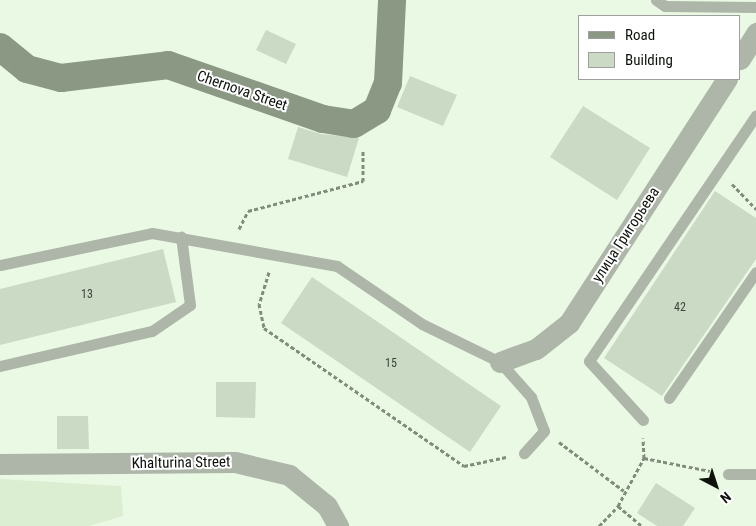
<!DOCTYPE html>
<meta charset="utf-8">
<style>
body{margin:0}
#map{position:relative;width:756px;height:526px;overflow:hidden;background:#eaf9e3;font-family:"Roboto Condensed",sans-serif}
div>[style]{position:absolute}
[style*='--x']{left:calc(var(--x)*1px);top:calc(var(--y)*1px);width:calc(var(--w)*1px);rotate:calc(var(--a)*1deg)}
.built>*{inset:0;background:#dbeed2}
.building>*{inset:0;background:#cbdac4}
.path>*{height:3px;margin-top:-1.5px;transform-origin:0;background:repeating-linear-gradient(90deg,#828c7d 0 4px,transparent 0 6.5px)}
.lane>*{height:11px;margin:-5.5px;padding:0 5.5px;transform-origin:5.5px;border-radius:5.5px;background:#adb6a9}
.street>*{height:21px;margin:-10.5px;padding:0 10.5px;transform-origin:10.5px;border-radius:10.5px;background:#adb6a9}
.secondary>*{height:28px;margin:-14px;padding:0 14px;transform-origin:14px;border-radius:14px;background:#8a9884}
span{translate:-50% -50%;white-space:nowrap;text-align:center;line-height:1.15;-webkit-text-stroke:4px #fff;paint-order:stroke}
.number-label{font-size:12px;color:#3c4439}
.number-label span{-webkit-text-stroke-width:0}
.street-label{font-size:15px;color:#0d120b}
.legend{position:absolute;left:578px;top:15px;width:162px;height:65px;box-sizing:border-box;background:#fff;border:1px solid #9ea09d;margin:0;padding:6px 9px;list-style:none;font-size:15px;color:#0d120b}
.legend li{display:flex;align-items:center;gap:10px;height:25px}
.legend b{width:25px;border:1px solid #9ea09d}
.north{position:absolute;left:691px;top:461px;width:50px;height:50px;-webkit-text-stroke:4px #fff;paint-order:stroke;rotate:140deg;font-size:14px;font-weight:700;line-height:20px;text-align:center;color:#0d120b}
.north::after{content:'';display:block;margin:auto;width:18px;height:22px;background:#0d120b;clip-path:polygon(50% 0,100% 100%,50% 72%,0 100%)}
</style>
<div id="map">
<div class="built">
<i style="clip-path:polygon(0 479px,121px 486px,123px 516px,89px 526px,0 526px)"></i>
</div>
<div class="building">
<i style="clip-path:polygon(266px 30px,296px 44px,286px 64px,256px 50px)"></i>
<i style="clip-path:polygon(410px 76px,457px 95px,443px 126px,397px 107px)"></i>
<i style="clip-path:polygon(583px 106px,650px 148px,617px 200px,550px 157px)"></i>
<i style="clip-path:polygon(298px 127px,321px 134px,359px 138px,347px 177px,288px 159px)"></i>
<i style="clip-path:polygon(715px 191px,756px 218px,756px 259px,662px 396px,604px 358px)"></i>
<i style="clip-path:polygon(163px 249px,176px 302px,0 345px,0 289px)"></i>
<i style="clip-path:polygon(312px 277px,501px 406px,470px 452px,281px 323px)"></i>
<i style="clip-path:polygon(216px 382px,256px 382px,255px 418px,216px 417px)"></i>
<i style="clip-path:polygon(57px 416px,88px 416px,89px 449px,57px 449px)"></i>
<i style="clip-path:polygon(656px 483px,695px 508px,683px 526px,657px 526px,637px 513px)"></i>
</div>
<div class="path">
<i style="--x:732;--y:184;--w:35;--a:46"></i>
<i style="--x:239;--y:229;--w:20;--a:-63"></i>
<i style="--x:248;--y:211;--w:119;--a:-14.6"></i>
<i style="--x:363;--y:181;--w:32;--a:-90"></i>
<i style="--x:269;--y:272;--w:34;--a:107"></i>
<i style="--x:259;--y:304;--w:25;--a:78"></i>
<i style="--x:264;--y:328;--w:243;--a:34.6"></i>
<i style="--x:464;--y:466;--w:43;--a:-12.1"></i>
<i style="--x:559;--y:442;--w:81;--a:37"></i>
<i style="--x:644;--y:458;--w:67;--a:11.1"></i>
<i style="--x:618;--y:506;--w:31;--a:40"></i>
<i style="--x:599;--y:526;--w:28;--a:-46"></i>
<i style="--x:618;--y:506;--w:55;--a:-61.6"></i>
<i style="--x:644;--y:458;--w:20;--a:-93"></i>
</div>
<div class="lane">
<i style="--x:656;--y:0;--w:11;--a:34"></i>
<i style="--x:665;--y:6;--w:91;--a:0.6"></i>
<i style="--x:0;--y:265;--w:155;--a:-11.9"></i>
<i style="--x:152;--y:233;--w:188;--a:10.1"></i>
<i style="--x:337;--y:266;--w:103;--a:34.3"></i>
<i style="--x:422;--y:324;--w:87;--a:26"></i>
<i style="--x:500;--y:362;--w:47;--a:48.5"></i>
<i style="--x:531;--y:397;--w:36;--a:69"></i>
<i style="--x:544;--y:431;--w:30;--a:132"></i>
<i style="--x:0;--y:366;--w:156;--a:-13"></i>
<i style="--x:152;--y:331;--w:46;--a:-34.4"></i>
<i style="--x:190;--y:305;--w:69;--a:-97.5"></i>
<i style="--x:669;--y:398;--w:153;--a:-55.4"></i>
<i style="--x:643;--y:420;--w:80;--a:-132.5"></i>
<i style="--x:589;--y:361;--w:297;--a:-55.8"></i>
<i style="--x:728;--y:474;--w:28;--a:0"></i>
</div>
<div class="street">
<i style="--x:740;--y:59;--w:31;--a:-58"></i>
<i style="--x:500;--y:362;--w:38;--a:-20"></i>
<i style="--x:536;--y:349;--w:42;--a:-38.2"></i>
<i style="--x:569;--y:323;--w:291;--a:-57.1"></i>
<i style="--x:0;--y:464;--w:235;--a:-0.5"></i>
<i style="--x:235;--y:462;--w:56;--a:13.5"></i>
<i style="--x:289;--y:475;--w:49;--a:39.2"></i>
<i style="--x:327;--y:506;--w:23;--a:61"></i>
</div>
<div class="secondary">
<i style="--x:0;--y:47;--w:35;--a:39"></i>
<i style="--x:27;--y:69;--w:35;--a:15"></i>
<i style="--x:61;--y:78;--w:108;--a:-6.9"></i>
<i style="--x:168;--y:65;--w:164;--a:19.2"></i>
<i style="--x:323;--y:119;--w:31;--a:9"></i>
<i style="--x:354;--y:124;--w:27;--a:-31"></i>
<i style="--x:377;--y:110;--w:29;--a:-68"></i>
<i style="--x:388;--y:83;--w:83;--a:-87.2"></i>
</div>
<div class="number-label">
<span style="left:87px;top:295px">13</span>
<span style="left:680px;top:308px">42</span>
<span style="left:391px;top:364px">15</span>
</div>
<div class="street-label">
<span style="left:242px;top:91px;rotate:19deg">Chernova Street</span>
<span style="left:626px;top:235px;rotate:-57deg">улица Григорьева</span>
<span style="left:181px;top:463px;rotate:-1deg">Khalturina Street</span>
</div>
<ul class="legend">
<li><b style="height:6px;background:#8a9884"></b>Road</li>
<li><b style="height:14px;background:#cbdac4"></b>Building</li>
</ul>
<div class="north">N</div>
</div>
